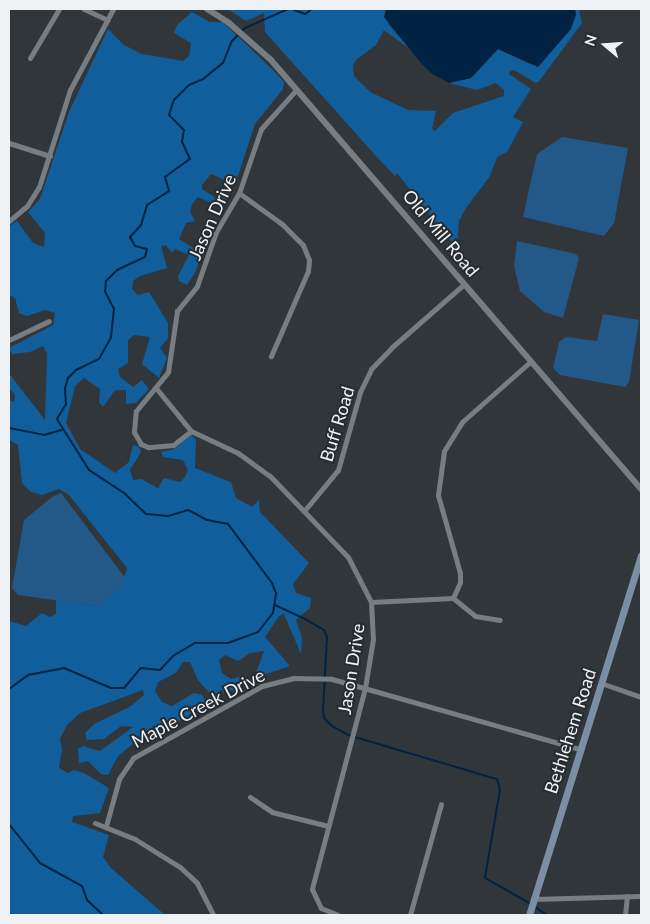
<!DOCTYPE html>
<style>
body{margin:0}
#map{position:relative;width:650px;height:924px;overflow:hidden;background:#31363a;font-family:Lato,sans-serif}
div>[style]{position:absolute}
[style*='--x']{left:calc(var(--x)*1px);top:calc(var(--y)*1px);width:calc(var(--w)*1px);rotate:calc(var(--a)*1deg)}
.green>*{inset:0;background:#235989}
.forest>*{inset:0;background:#115e9c}
.water>*{inset:0;background:#002343}
.stream>*{height:2px;margin:-1px;padding:0 1px;transform-origin:1px;border-radius:1px;background:#002343}
.minor>*{height:5px;margin:-2.5px;padding:0 2.5px;transform-origin:2.5px;border-radius:2.5px;background:#787d82}
.tertiary>*{height:6px;margin:-3px;padding:0 3px;transform-origin:3px;border-radius:3px;background:#787d82}
.secondary>*{height:7px;margin:-3.5px;padding:0 3.5px;transform-origin:3.5px;border-radius:3.5px;background:#7a8fa4}
span{translate:-50% -50%;white-space:nowrap;text-align:center;line-height:1.15;-webkit-text-stroke:4px #272c30;paint-order:stroke}
.street-label{font-size:18px;color:#eff2f5}
.frame{position:absolute;inset:0;border:10px solid #eff2f5;pointer-events:none}
.north{position:absolute;left:580px;top:20px;width:50px;height:50px;-webkit-text-stroke:4px #272c30;paint-order:stroke;rotate:288deg;font-size:14px;font-weight:700;line-height:20px;text-align:center;color:#eff2f5}
.north::after{content:'';display:block;margin:auto;width:18px;height:22px;background:#eff2f5;clip-path:polygon(50% 0,100% 100%,50% 72%,0 100%)}
</style>
<div id="map">
<div class="green">
<i style="clip-path:polygon(562px 137px,628px 148px,614px 223px,604px 236px,523px 217px,537px 154px)"></i>
<i style="clip-path:polygon(517px 241px,576px 254px,579px 258px,563px 318px,544px 312px,520px 291px,514px 266px)"></i>
<i style="clip-path:polygon(603px 314px,639px 320px,629px 382px,625px 387px,560px 375px,553px 368px,559px 342px,566px 337px,597px 341px)"></i>
<i style="clip-path:polygon(61px 493px,126px 579px,120px 589px,98px 606px,18px 595px,12px 588px,24px 520px,52px 497px)"></i>
</div>
<div class="forest">
<i style="clip-path:polygon(228px 9px,386px 9px,388px 24px,411px 50px,384px 30px,376px 45px,357px 59px,353px 65px,354px 76px,370px 92px,408px 110px,436px 111px,432px 129px,435px 131px,453px 113px,504px 96px,504px 90px,496px 83px,477px 90px,449px 83px,471px 78px,498px 49px,532px 65px,576px 15px,575px 9px,579px 9px,582px 23px,540px 80px,536px 83px,514px 70px,510px 71px,509px 74px,531px 89px,513px 117px,523px 122px,507px 152px,497px 157px,490px 176px,466px 208px,459px 221px,457px 249px,397px 173px,395px 176px,376px 156px,265px 32px,264px 13px,246px 21px)"></i>
<i style="clip-path:polygon(192px 12px,210px 22px,223px 22px,273px 70px,284px 82px,283px 89px,255px 124px,235px 185px,211px 174px,202px 185px,202px 189px,216px 198px,223px 189px,229px 193px,223px 208px,198px 197px,192px 204px,190px 212px,195px 221px,186px 223px,179px 239px,202px 253px,195px 273px,187px 285px,179px 281px,178px 276px,189px 255px,175px 249px,172px 253px,166px 245px,161px 246px,167px 268px,140px 276px,133px 281px,132px 289px,138px 295px,149px 292px,168px 323px,168px 338px,160px 348px,167px 358px,159px 378px,142px 364px,150px 337px,134px 335px,128px 340px,128px 363px,118px 369px,120px 377px,133px 387px,142px 380px,149px 389px,136px 403px,126px 404px,126px 390px,115px 390px,103px 407px,99px 402px,100px 389px,84px 378px,75px 386px,66px 423px,80px 449px,115px 473px,129px 462px,133px 445px,139px 447px,141px 452px,130px 470px,133px 480px,141px 479px,158px 488px,164px 478px,180px 482px,185px 477px,188px 470px,183px 460px,163px 457px,161px 452px,174px 449px,191px 435px,196px 440px,195px 468px,231px 482px,236px 498px,252px 507px,259px 500px,260px 512px,309px 563px,293px 584px,296px 593px,311px 598px,310px 608px,296px 620px,302px 637px,301px 654px,284px 614px,279px 616px,265px 637px,290px 666px,254px 678px,264px 651px,250px 653px,238px 661px,225px 655px,219px 660px,222px 673px,231px 679px,243px 676px,245px 683px,238px 689px,218px 694px,209px 692px,198px 680px,190px 662px,183px 662px,176px 673px,158px 682px,155px 691px,162px 702px,172px 706px,194px 693px,202px 695px,206px 702px,196px 713px,139px 739px,118px 756px,108px 775px,101px 774px,88px 761px,79px 763px,78px 749px,83px 746px,100px 751px,133px 727px,121px 726px,104px 739px,87px 740px,85px 733px,94px 724px,131px 706px,144px 695px,143px 690px,80px 713px,67px 725px,60px 739px,62px 750px,59px 768px,68px 773px,74px 770px,84px 773px,109px 788px,100px 813px,73px 816px,72px 822px,109px 835px,103px 857px,111px 868px,165px 915px,9px 914px,9px 621px,26px 626px,42px 613px,50px 617px,56px 614px,56px 600px,98px 606px,120px 589px,127px 568px,69px 495px,59px 489px,42px 495px,31px 492px,22px 483px,18px 445px,9px 440px,9px 400px,14px 402px,15px 395px,9px 388px,9px 376px,11px 376px,45px 420px,47px 354px,43px 346px,30px 352px,12px 354px,9px 348px,53px 325px,55px 313px,45px 310px,27px 316px,19px 313px,15px 298px,9px 295px,9px 226px,17px 221px,33px 243px,44px 247px,45px 233px,28px 212px,40px 199px,69px 112px,108px 29px,124px 45px,142px 54px,183px 61px,189px 56px,191px 43px,174px 33px,177px 25px)"></i>
</div>
<div class="water">
<i style="clip-path:polygon(386px 9px,575px 9px,576px 15px,571px 29px,538px 67px,498px 49px,471px 78px,449px 83px,431px 73px,420px 62px,384px 17px)"></i>
</div>
<div class="stream">
<i style="--x:292;--y:9;--w:14;--a:21"></i>
<i style="--x:305;--y:14;--w:9;--a:-36"></i>
<i style="--x:9;--y:428;--w:36;--a:11"></i>
<i style="--x:44;--y:435;--w:18;--a:-16"></i>
<i style="--x:275;--y:605;--w:33;--a:25"></i>
<i style="--x:305;--y:619;--w:22;--a:30"></i>
<i style="--x:324;--y:630;--w:8;--a:67"></i>
<i style="--x:327;--y:637;--w:73;--a:93.1"></i>
<i style="--x:323;--y:710;--w:8;--a:83"></i>
<i style="--x:324;--y:718;--w:11;--a:45"></i>
<i style="--x:332;--y:726;--w:18;--a:29"></i>
<i style="--x:348;--y:735;--w:155;--a:16.5"></i>
<i style="--x:497;--y:779;--w:11;--a:75"></i>
<i style="--x:500;--y:790;--w:89;--a:99.7"></i>
<i style="--x:485;--y:878;--w:53;--a:29.5"></i>
<i style="--x:9;--y:689;--w:24;--a:-36"></i>
<i style="--x:28;--y:675;--w:37;--a:-11"></i>
<i style="--x:64;--y:668;--w:51;--a:23.1"></i>
<i style="--x:111;--y:688;--w:13;--a:0"></i>
<i style="--x:124;--y:688;--w:26;--a:-50"></i>
<i style="--x:141;--y:668;--w:19;--a:6"></i>
<i style="--x:160;--y:670;--w:19;--a:-47"></i>
<i style="--x:173;--y:656;--w:26;--a:-31"></i>
<i style="--x:195;--y:643;--w:33;--a:0"></i>
<i style="--x:228;--y:643;--w:32;--a:-20"></i>
<i style="--x:258;--y:632;--w:24;--a:-52"></i>
<i style="--x:273;--y:613;--w:20;--a:-81"></i>
<i style="--x:276;--y:593;--w:11;--a:-112"></i>
<i style="--x:272;--y:583;--w:74;--a:-126.7"></i>
<i style="--x:228;--y:524;--w:21;--a:-169"></i>
<i style="--x:207;--y:520;--w:21;--a:-152"></i>
<i style="--x:188;--y:510;--w:21;--a:163"></i>
<i style="--x:168;--y:516;--w:22;--a:-175"></i>
<i style="--x:146;--y:514;--w:30;--a:-136"></i>
<i style="--x:124;--y:493;--w:42;--a:-146.7"></i>
<i style="--x:89;--y:470;--w:60;--a:-122.1"></i>
<i style="--x:57;--y:419;--w:17;--a:-59"></i>
<i style="--x:66;--y:404;--w:16;--a:-94"></i>
<i style="--x:65;--y:388;--w:10;--a:-73"></i>
<i style="--x:68;--y:378;--w:11;--a:-45"></i>
<i style="--x:76;--y:370;--w:25;--a:-26"></i>
<i style="--x:99;--y:359;--w:25;--a:-61"></i>
<i style="--x:111;--y:337;--w:28;--a:-84"></i>
<i style="--x:114;--y:309;--w:20;--a:-117"></i>
<i style="--x:105;--y:291;--w:10;--a:-84"></i>
<i style="--x:106;--y:281;--w:16;--a:-45"></i>
<i style="--x:117;--y:270;--w:31;--a:-25"></i>
<i style="--x:145;--y:257;--w:8;--a:-76"></i>
<i style="--x:147;--y:249;--w:12;--a:-166"></i>
<i style="--x:135;--y:246;--w:10;--a:-119"></i>
<i style="--x:130;--y:237;--w:16;--a:-47"></i>
<i style="--x:141;--y:225;--w:21;--a:-73"></i>
<i style="--x:147;--y:205;--w:26;--a:-32"></i>
<i style="--x:169;--y:191;--w:15;--a:-106"></i>
<i style="--x:165;--y:177;--w:31;--a:-36"></i>
<i style="--x:190;--y:159;--w:19;--a:-115"></i>
<i style="--x:182;--y:142;--w:12;--a:-81"></i>
<i style="--x:184;--y:130;--w:21;--a:-135"></i>
<i style="--x:169;--y:115;--w:16;--a:-72"></i>
<i style="--x:174;--y:100;--w:21;--a:-45"></i>
<i style="--x:189;--y:85;--w:15;--a:-23"></i>
<i style="--x:203;--y:79;--w:26;--a:-39"></i>
<i style="--x:223;--y:63;--w:24;--a:-68"></i>
<i style="--x:232;--y:41;--w:18;--a:-45"></i>
<i style="--x:245;--y:28;--w:47;--a:-23.8"></i>
<i style="--x:9;--y:824;--w:50;--a:51.5"></i>
<i style="--x:40;--y:863;--w:48;--a:28.7"></i>
<i style="--x:82;--y:886;--w:15;--a:70"></i>
<i style="--x:87;--y:900;--w:22;--a:43"></i>
<i style="--x:535;--y:907;--w:14;--a:34"></i>
</div>
<div class="minor">
<i style="--x:84;--y:9;--w:26;--a:25"></i>
<i style="--x:30;--y:58;--w:57;--a:-59.4"></i>
<i style="--x:9;--y:143;--w:43;--a:17.6"></i>
<i style="--x:239;--y:193;--w:53;--a:35.8"></i>
<i style="--x:282;--y:224;--w:30;--a:45"></i>
<i style="--x:303;--y:245;--w:16;--a:68"></i>
<i style="--x:309;--y:260;--w:11;--a:95"></i>
<i style="--x:308;--y:271;--w:93;--a:113.5"></i>
<i style="--x:9;--y:221;--w:23;--a:-40"></i>
<i style="--x:27;--y:206;--w:22;--a:-58"></i>
<i style="--x:39;--y:187;--w:102;--a:-72.3"></i>
<i style="--x:70;--y:90;--w:92;--a:-62"></i>
<i style="--x:9;--y:340;--w:44;--a:-25.4"></i>
<i style="--x:156;--y:388;--w:55;--a:50.9"></i>
<i style="--x:191;--y:431;--w:52;--a:25.1"></i>
<i style="--x:238;--y:453;--w:39;--a:36"></i>
<i style="--x:270;--y:476;--w:112;--a:46.1"></i>
<i style="--x:348;--y:557;--w:51;--a:62.9"></i>
<i style="--x:371;--y:602;--w:37;--a:87"></i>
<i style="--x:373;--y:639;--w:50;--a:99.3"></i>
<i style="--x:365;--y:688;--w:208;--a:104.8"></i>
<i style="--x:312;--y:889;--w:21;--a:65"></i>
<i style="--x:321;--y:908;--w:18;--a:22"></i>
<i style="--x:191;--y:431;--w:23;--a:142"></i>
<i style="--x:173;--y:445;--w:25;--a:175"></i>
<i style="--x:148;--y:447;--w:8;--a:-157"></i>
<i style="--x:141;--y:444;--w:14;--a:-120"></i>
<i style="--x:134;--y:432;--w:21;--a:-85"></i>
<i style="--x:136;--y:411;--w:50;--a:-50.6"></i>
<i style="--x:168;--y:372;--w:62;--a:-81.6"></i>
<i style="--x:177;--y:311;--w:32;--a:-51"></i>
<i style="--x:197;--y:286;--w:57;--a:-70.6"></i>
<i style="--x:216;--y:232;--w:45;--a:-59.5"></i>
<i style="--x:239;--y:193;--w:68;--a:-71"></i>
<i style="--x:261;--y:129;--w:52;--a:-48.1"></i>
<i style="--x:304;--y:511;--w:53;--a:-50.3"></i>
<i style="--x:338;--y:470;--w:81;--a:-74.2"></i>
<i style="--x:360;--y:392;--w:25;--a:-64"></i>
<i style="--x:371;--y:369;--w:29;--a:-46"></i>
<i style="--x:391;--y:348;--w:97;--a:-41.2"></i>
<i style="--x:453;--y:598;--w:28;--a:39"></i>
<i style="--x:475;--y:616;--w:25;--a:9"></i>
<i style="--x:371;--y:602;--w:82;--a:-2.8"></i>
<i style="--x:453;--y:598;--w:17;--a:-66"></i>
<i style="--x:460;--y:582;--w:9;--a:-90"></i>
<i style="--x:460;--y:573;--w:81;--a:-105.8"></i>
<i style="--x:438;--y:495;--w:44;--a:-82.2"></i>
<i style="--x:444;--y:451;--w:34;--a:-58"></i>
<i style="--x:462;--y:422;--w:92;--a:-41.5"></i>
<i style="--x:601;--y:683;--w:42;--a:19.3"></i>
<i style="--x:250;--y:797;--w:27;--a:34"></i>
<i style="--x:272;--y:812;--w:58;--a:14"></i>
<i style="--x:95;--y:823;--w:43;--a:21.8"></i>
<i style="--x:135;--y:839;--w:53;--a:31.9"></i>
<i style="--x:180;--y:867;--w:23;--a:43"></i>
<i style="--x:197;--y:883;--w:36;--a:63"></i>
<i style="--x:106;--y:826;--w:49;--a:-74.5"></i>
<i style="--x:119;--y:779;--w:25;--a:-56"></i>
<i style="--x:133;--y:758;--w:148;--a:-29.2"></i>
<i style="--x:262;--y:686;--w:32;--a:-14"></i>
<i style="--x:293;--y:678;--w:39;--a:1"></i>
<i style="--x:332;--y:679;--w:258;--a:15.8"></i>
<i style="--x:533;--y:899;--w:108;--a:-1.6"></i>
<i style="--x:410;--y:915;--w:115;--a:-74.4"></i>
<i style="--x:625;--y:915;--w:19;--a:-84"></i>
</div>
<div class="tertiary">
<i style="--x:207;--y:9;--w:26;--a:32"></i>
<i style="--x:229;--y:23;--w:56;--a:41.4"></i>
<i style="--x:271;--y:60;--w:567;--a:49.22"></i>
</div>
<div class="secondary">
<i style="--x:529;--y:915;--w:377;--a:-72.7"></i>
</div>
<div class="street-label">
<span style="left:212px;top:217px;rotate:-66deg">Jason Drive</span>
<span style="left:441px;top:233px;rotate:50deg">Old Mill Road</span>
<span style="left:337px;top:424px;rotate:-73deg">Buff Road</span>
<span style="left:351px;top:669px;rotate:-81deg">Jason Drive</span>
<span style="left:198px;top:708px;rotate:-28deg">Maple Creek Drive</span>
<span style="left:570px;top:731px;rotate:-72deg">Bethlehem Road</span>
</div>
<div class="frame"></div>
<div class="north">N</div>
</div>
